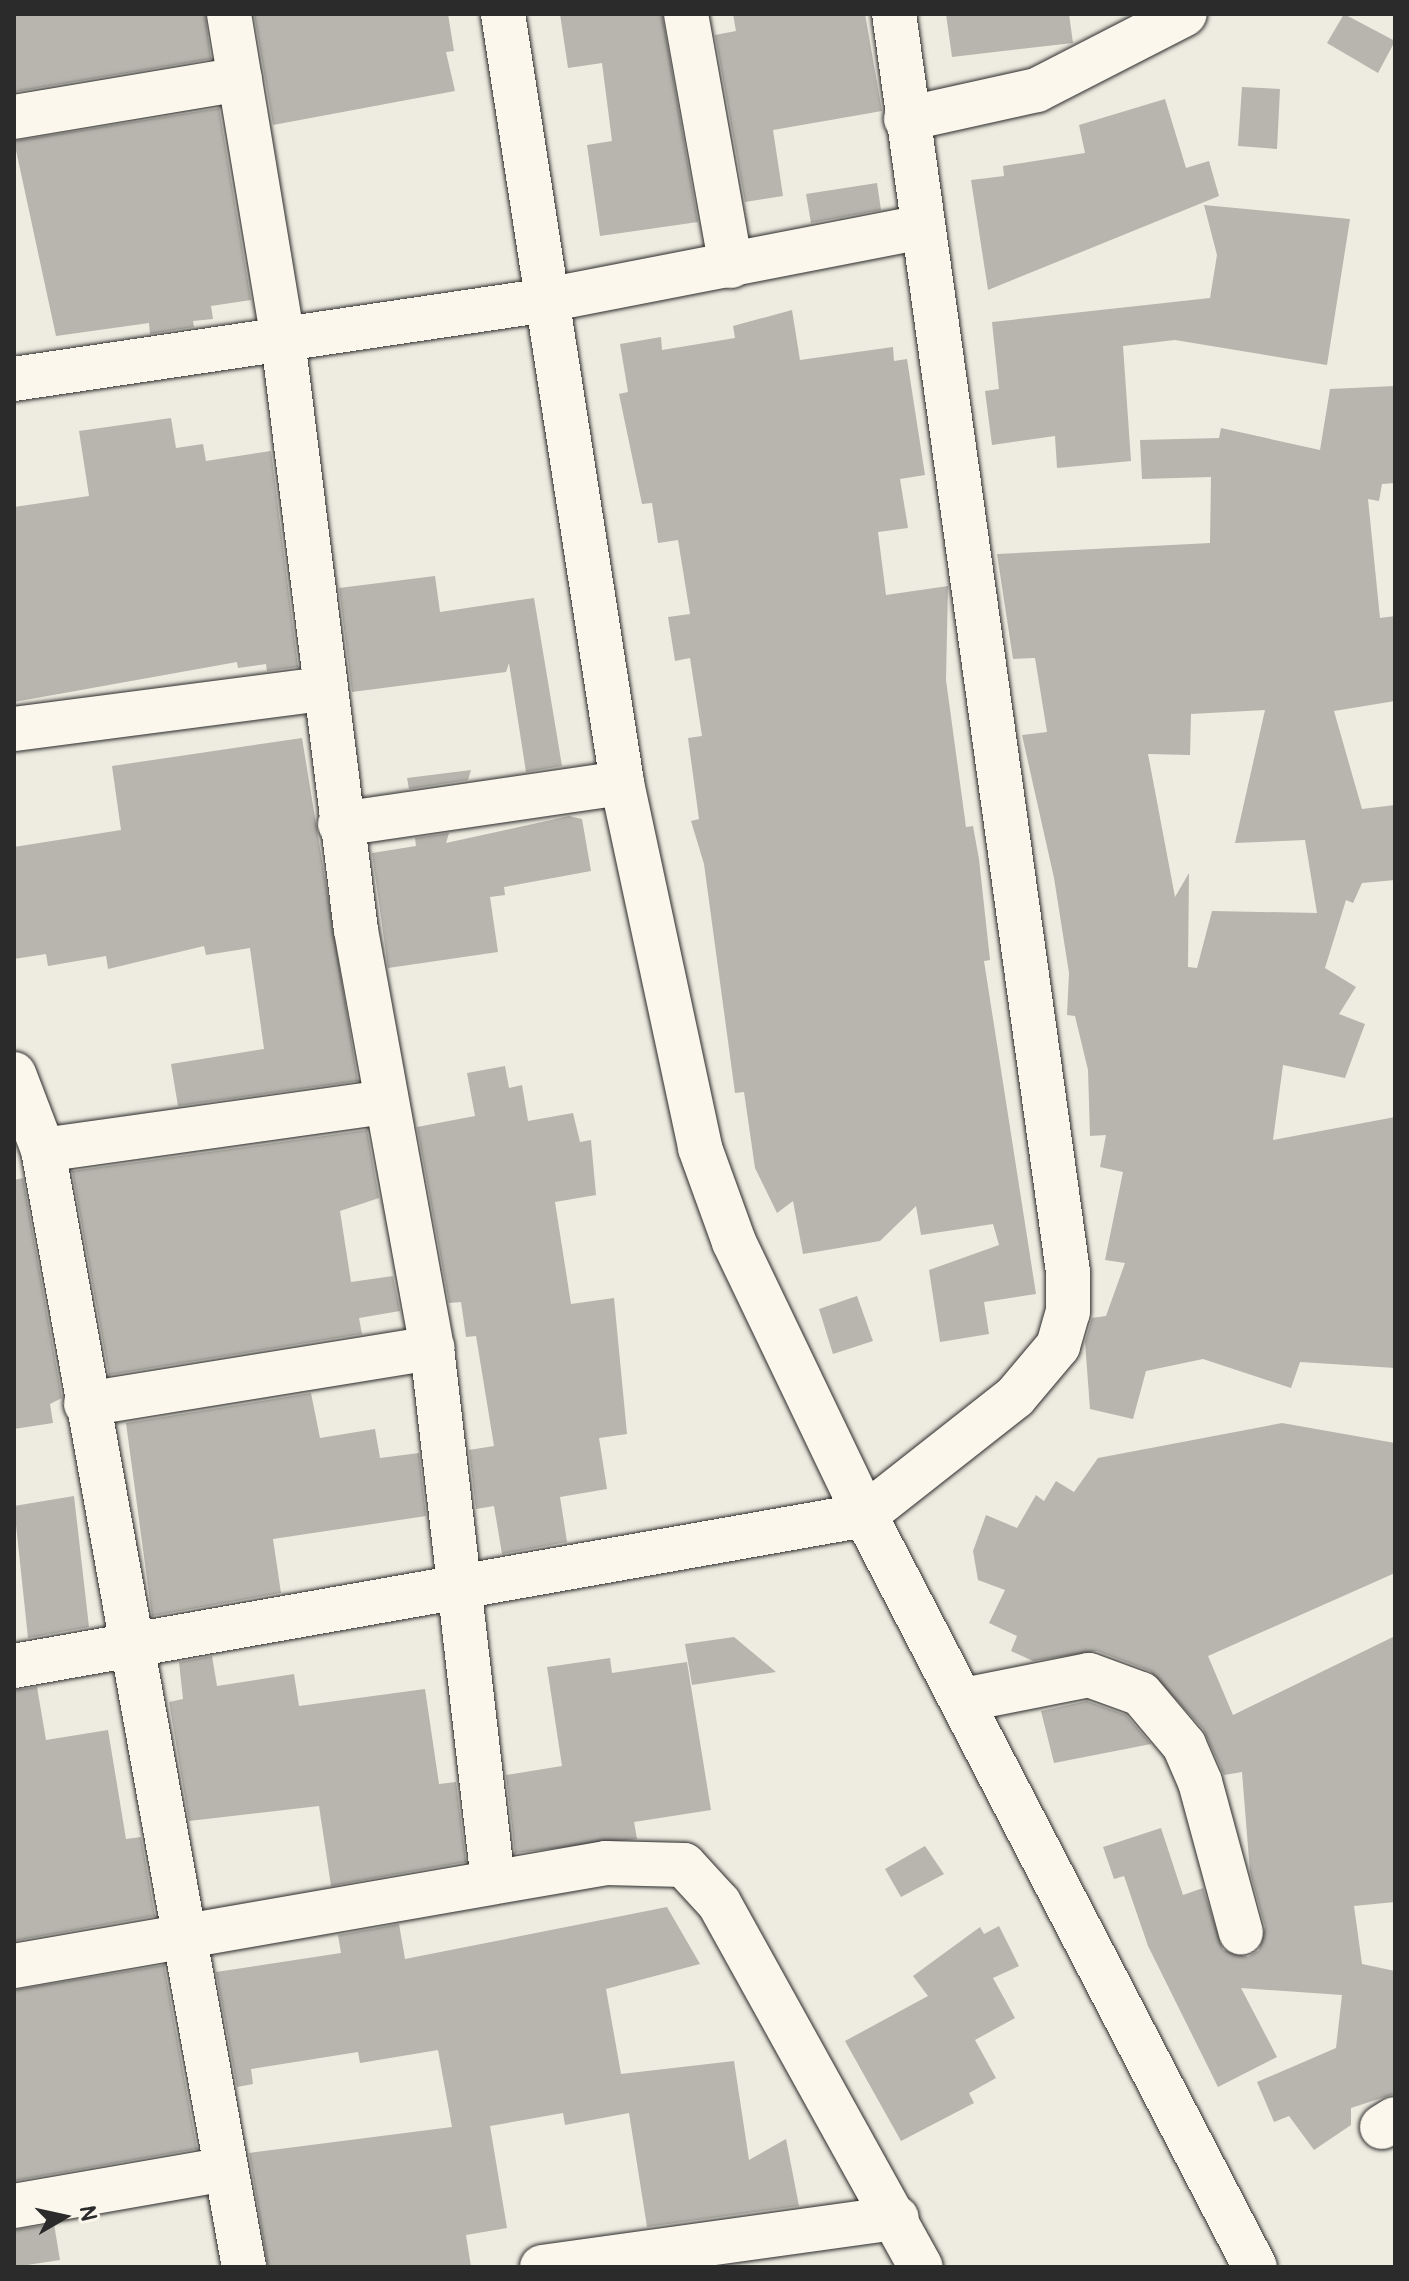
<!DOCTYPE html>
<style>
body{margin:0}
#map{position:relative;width:1409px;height:2281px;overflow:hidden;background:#eeebe0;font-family:Pangolin,sans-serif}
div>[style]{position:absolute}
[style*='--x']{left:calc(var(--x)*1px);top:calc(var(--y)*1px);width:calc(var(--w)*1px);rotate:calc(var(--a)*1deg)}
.building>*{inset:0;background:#b8b5ae}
.roads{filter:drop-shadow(0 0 2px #2b2b2b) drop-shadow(0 0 2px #2b2b2b)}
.minor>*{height:44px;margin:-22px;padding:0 22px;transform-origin:22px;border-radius:22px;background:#fbf7ec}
.secondary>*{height:44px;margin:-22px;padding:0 22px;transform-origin:22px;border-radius:22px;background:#fbf7ec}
span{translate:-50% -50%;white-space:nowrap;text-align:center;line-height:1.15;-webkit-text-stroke:8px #fbf7ec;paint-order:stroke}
.frame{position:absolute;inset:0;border:16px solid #2b2b2b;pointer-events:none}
.north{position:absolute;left:24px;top:2177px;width:80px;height:80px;-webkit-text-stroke:6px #fbf7ec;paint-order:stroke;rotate:81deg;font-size:22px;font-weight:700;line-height:32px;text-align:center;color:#2b2b2b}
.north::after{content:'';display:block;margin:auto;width:28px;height:36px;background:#2b2b2b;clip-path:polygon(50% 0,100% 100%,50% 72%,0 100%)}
</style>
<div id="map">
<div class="building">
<i style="clip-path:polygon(14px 14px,205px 14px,211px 59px,14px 92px)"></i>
<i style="clip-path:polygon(254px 14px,448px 14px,454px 51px,446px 52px,455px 91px,273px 125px)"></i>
<i style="clip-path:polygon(560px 14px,662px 14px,698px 222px,600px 236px,587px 145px,612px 141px,602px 63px,568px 68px)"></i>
<i style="clip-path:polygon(733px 14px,865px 14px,882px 111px,773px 130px,783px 196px,745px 202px,715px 35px,736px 31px)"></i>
<i style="clip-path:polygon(946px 14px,1069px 14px,1073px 43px,952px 57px)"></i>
<i style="clip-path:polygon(1344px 14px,1395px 41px,1378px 73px,1327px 43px)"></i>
<i style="clip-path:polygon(1242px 87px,1280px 89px,1277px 149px,1238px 146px)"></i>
<i style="clip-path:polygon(1165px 99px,1186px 168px,1209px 161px,1219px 196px,988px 290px,971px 180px,1004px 176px,1003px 166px,1085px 153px,1079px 125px)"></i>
<i style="clip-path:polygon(219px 108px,251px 300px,211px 306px,213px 319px,193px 321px,194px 327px,150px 334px,149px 323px,56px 336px,14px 141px)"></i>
<i style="clip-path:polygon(877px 183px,881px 210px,811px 223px,806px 194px)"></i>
<i style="clip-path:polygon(1204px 205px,1350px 219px,1327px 365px,1175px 340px,1123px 346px,1131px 461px,1057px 468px,1055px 436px,992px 445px,985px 391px,999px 389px,992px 322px,1210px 298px,1217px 255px)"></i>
<i style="clip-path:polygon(792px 310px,800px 360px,893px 347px,894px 361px,907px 359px,925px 475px,900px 479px,908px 528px,878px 532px,886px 595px,948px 586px,946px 680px,966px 827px,973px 826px,979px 859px,990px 960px,984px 961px,1036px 1294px,984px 1302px,989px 1334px,940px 1342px,929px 1270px,999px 1245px,993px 1224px,921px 1235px,916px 1206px,880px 1241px,803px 1254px,793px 1201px,777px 1213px,755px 1168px,744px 1092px,735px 1093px,704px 864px,691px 821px,699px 819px,688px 738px,702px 736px,690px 658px,675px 661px,668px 617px,690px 614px,678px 540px,658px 543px,652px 503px,642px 504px,619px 394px,628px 392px,620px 344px,661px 337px,662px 350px,735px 338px,733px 326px)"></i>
<i style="clip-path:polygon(evenodd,1395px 386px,1395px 483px,1382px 484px,1379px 501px,1368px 499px,1380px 618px,1395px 616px,1395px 701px,1334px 711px,1362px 809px,1395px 805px,1395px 880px,1362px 883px,1353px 903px,1346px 900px,1325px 968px,1356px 987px,1339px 1014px,1365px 1024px,1345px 1078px,1283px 1065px,1273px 1140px,1395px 1117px,1395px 1368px,1300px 1362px,1291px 1388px,1203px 1359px,1146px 1371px,1133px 1419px,1090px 1409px,1085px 1342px,1092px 1318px,1106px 1316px,1125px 1263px,1105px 1260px,1123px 1172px,1100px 1167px,1106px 1135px,1090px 1136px,1088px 1070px,1075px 1016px,1067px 1015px,1069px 973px,1054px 878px,1022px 735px,1047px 732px,1035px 658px,1013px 659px,997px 554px,1210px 543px,1211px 477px,1142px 479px,1140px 440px,1219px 438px,1221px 428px,1320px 450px,1330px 389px,1395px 386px,1265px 710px,1235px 843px,1305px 840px,1317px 913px,1212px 911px,1197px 968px,1188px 967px,1189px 873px,1175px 897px,1148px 754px,1190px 755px,1191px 714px,1265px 710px)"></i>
<i style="clip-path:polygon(171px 418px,176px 448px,203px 444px,206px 461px,271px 451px,298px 667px,267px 671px,266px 664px,238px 668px,237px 662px,14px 702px,14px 507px,89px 496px,79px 431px)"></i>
<i style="clip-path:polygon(435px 576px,440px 612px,534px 598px,562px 766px,526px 772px,509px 663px,506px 672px,352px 692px,339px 588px)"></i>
<i style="clip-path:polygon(302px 738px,358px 1081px,178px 1106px,171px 1064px,264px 1049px,250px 948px,206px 955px,204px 946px,108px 969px,106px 956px,48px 966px,46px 954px,14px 959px,14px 847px,121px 830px,112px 766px)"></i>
<i style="clip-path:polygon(471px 770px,468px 780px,409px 789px,407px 778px)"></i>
<i style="clip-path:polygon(569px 816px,582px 819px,591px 871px,504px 887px,505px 895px,490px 897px,498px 952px,388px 968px,372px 853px,416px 846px,415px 838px,449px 833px,446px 843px)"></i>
<i style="clip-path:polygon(505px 1066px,509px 1088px,522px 1085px,528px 1121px,573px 1113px,580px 1142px,591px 1140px,596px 1195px,555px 1202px,571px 1304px,614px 1298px,627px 1434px,599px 1438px,607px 1489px,560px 1497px,567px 1542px,502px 1554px,494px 1506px,476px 1509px,469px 1450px,494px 1446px,476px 1336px,466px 1337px,461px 1302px,449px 1303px,417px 1127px,475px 1116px,467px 1073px)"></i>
<i style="clip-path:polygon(367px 1130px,379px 1198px,340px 1211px,351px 1282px,393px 1276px,400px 1311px,359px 1318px,362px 1334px,109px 1375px,72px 1171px)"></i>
<i style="clip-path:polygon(23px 1178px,62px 1398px,50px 1404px,53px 1423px,14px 1429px,14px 1180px)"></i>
<i style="clip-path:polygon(857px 1296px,873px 1341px,833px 1354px,819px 1309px)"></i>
<i style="clip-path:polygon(311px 1393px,320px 1438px,375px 1429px,380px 1458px,419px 1453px,426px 1516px,273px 1539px,281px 1593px,152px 1616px,126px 1423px)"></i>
<i style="clip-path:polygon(1282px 1423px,1395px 1443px,1395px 1573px,1208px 1656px,1233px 1715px,1395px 1636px,1395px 1902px,1354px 1906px,1362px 1964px,1395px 1971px,1394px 2094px,1351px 2108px,1351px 2125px,1314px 2150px,1289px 2116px,1274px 2122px,1257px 2082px,1336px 2048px,1342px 1995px,1241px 1988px,1277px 2057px,1218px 2087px,1148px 1946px,1124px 1876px,1114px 1879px,1103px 1847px,1161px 1828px,1183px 1895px,1203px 1888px,1223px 1950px,1248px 1957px,1259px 1950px,1265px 1927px,1250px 1872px,1242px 1772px,1224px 1775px,1203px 1729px,1150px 1671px,1097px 1651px,1033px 1661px,1011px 1651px,1017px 1636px,989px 1623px,1005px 1590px,978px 1580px,973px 1551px,986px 1515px,1017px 1528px,1036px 1495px,1044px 1501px,1056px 1481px,1074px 1492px,1098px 1458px)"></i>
<i style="clip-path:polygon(74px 1496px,89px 1627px,28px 1638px,14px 1506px)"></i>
<i style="clip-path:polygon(734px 1637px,776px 1672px,692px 1685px,685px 1644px)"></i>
<i style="clip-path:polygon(212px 1656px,217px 1686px,294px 1674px,299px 1706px,425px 1689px,439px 1784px,456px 1782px,466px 1862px,331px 1886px,319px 1806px,189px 1821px,169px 1702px,183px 1699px,179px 1662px)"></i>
<i style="clip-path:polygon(610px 1658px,612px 1673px,687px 1662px,711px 1810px,634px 1822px,637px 1839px,515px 1853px,506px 1775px,562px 1766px,547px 1667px)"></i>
<i style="clip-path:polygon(37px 1687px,46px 1740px,108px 1730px,126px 1839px,141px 1837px,155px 1916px,14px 1941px,14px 1690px)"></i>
<i style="clip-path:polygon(1087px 1701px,1126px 1715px,1151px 1744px,1054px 1763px,1041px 1711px)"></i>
<i style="clip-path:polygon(925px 1846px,944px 1874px,901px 1897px,885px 1869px)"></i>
<i style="clip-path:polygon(667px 1907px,700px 1964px,606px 1989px,621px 2074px,734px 2061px,749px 2160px,786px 2139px,799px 2206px,647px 2227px,629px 2113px,565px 2125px,563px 2113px,490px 2126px,507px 2228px,466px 2235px,471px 2267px,268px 2267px,249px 2153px,452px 2127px,438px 2050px,360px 2063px,358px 2052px,251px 2069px,253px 2084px,237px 2087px,216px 1972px,341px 1953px,338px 1935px,399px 1924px,405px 1959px)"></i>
<i style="clip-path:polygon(999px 1926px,1019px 1966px,993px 1978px,1015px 2018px,975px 2040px,996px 2078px,969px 2093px,974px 2103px,901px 2141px,845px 2041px,928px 1996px,913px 1976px,980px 1927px,984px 1934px)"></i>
<i style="clip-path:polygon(164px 1965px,197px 2149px,14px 2181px,14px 1990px)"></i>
<i style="clip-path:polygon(54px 2224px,60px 2260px,14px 2267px,14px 2230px)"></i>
</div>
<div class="roads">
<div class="minor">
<i style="--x:229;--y:14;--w:330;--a:80.6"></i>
<i style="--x:283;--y:340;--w:594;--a:82.95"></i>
<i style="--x:356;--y:930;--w:425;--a:79.7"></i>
<i style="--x:432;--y:1348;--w:537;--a:83.48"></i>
<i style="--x:686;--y:14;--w:256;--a:79.9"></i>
<i style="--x:14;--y:117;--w:229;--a:-9.5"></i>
<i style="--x:906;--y:119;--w:134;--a:-12.5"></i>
<i style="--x:1037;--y:90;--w:166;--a:-27.2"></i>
<i style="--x:14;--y:379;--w:539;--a:-8.43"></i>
<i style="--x:547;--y:300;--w:378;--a:-11"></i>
<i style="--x:14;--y:729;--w:312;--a:-7.4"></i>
<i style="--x:340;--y:824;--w:285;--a:-8.3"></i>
<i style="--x:14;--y:1074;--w:81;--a:69.1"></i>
<i style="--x:43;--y:1150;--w:1135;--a:79.8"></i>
<i style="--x:43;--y:1150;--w:345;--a:-8"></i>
<i style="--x:86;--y:1404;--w:351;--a:-9.2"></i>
<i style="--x:14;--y:1666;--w:864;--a:-10.06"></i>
<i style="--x:865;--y:1515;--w:191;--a:-38.2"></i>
<i style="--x:1015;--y:1397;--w:67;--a:-49.9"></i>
<i style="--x:1058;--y:1346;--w:35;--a:-74"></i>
<i style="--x:1068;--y:1312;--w:40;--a:-90"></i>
<i style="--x:1068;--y:1272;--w:1270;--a:-97.87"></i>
<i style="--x:963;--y:1700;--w:128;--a:-11.2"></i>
<i style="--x:1089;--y:1675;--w:55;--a:20.1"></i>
<i style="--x:1141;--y:1694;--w:67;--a:49.9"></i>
<i style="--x:1184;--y:1745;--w:40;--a:66.6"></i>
<i style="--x:1200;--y:1782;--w:156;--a:74.8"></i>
<i style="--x:14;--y:1966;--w:601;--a:-9.87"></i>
<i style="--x:606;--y:1863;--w:78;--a:1.5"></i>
<i style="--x:684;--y:1865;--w:52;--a:47.4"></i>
<i style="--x:719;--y:1903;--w:416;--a:61"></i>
<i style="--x:1382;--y:2127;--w:15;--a:-32"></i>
<i style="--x:14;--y:2206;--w:210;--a:-9.9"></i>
<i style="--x:542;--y:2267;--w:358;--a:-7.9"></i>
</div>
<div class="secondary">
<i style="--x:503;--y:14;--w:778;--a:81.2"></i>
<i style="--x:622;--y:783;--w:373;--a:77.9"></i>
<i style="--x:700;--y:1148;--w:100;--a:70.1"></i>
<i style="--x:734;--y:1242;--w:303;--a:64.4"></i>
<i style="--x:865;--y:1515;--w:847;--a:62.59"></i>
</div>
</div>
<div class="frame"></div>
<div class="north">N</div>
</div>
